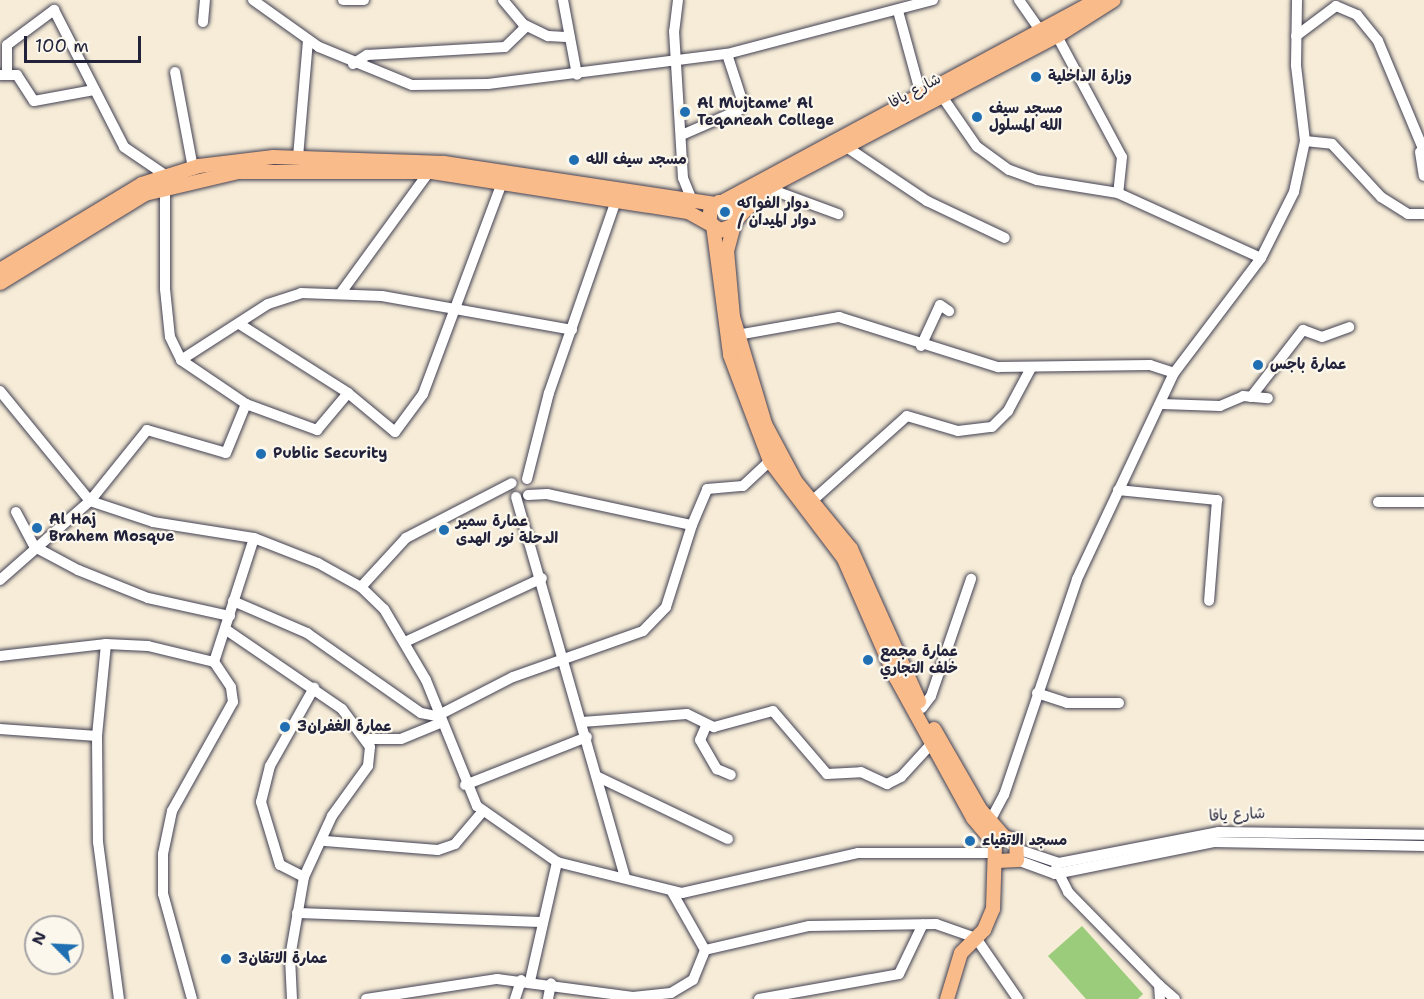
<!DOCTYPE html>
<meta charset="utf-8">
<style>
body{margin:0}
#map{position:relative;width:1424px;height:999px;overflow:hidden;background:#f6ecd7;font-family:"Shantell Sans","Playpen Sans Arabic",sans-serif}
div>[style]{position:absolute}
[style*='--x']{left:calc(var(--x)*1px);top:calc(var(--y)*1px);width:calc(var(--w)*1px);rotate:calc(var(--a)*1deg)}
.green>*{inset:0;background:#9acc7c}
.roads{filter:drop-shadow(0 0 2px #424052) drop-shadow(0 0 2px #424052)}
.minor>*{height:10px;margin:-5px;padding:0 5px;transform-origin:5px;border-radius:5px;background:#fff}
.major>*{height:14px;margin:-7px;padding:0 7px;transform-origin:7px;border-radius:7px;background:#fabb8b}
.dots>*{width:16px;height:16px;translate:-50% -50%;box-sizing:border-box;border:3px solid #fbf7ec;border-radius:50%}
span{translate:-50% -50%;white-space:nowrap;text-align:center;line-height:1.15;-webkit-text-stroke:4.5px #fbf7ec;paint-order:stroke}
.poi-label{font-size:15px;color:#22223b;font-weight:700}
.left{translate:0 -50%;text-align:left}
.street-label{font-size:15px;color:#22223b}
.north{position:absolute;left:24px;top:915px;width:60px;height:60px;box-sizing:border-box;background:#fbf7ec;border:2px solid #a4a2a5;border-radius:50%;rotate:294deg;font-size:16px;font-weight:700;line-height:24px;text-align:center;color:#22223b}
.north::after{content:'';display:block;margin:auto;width:21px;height:27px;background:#1f6fb2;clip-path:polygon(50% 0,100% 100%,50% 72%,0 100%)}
.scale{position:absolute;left:24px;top:36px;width:117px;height:27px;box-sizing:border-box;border:3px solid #22223b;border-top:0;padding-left:8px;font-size:18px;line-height:21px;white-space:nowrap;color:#22223b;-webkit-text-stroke:4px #fbf7ec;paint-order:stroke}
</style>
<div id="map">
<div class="green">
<i style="clip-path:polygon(1082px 926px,1143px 994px,1138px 999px,1086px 999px,1048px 956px)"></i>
</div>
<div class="roads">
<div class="minor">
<i style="--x:253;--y:0;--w:81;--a:35.5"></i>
<i style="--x:319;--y:47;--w:100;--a:22.2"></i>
<i style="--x:412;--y:85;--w:76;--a:-0.8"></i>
<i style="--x:488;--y:84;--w:241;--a:-7.2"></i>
<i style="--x:343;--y:0;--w:21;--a:0"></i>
<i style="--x:503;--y:0;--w:31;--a:50"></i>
<i style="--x:523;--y:24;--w:28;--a:26"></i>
<i style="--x:548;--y:36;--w:18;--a:3"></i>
<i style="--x:563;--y:0;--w:76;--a:79.4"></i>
<i style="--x:678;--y:0;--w:31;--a:97"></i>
<i style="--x:674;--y:31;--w:147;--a:86.5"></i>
<i style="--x:683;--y:178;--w:27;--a:68"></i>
<i style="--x:1019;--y:0;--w:40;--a:55.1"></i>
<i style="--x:898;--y:11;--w:87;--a:74.7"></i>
<i style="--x:203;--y:22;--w:22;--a:-85"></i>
<i style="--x:1057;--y:36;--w:137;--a:61.8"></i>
<i style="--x:1122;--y:157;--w:36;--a:96"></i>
<i style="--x:1296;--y:36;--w:50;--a:-36.9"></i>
<i style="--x:1336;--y:6;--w:23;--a:23"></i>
<i style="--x:1357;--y:15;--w:33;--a:51"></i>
<i style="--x:1378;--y:41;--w:119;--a:67.3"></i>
<i style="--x:353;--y:64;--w:17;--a:-33"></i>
<i style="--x:367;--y:55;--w:138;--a:-3.3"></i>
<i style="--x:505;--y:47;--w:30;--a:-44"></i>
<i style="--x:175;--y:72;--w:98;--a:79.4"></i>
<i style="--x:7;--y:74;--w:29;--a:-90"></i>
<i style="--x:7;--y:45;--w:59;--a:-36.7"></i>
<i style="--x:54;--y:10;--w:154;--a:62.9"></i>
<i style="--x:124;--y:147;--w:50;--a:34.3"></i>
<i style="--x:0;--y:75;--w:17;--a:0"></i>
<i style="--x:17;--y:75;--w:31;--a:57"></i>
<i style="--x:34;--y:101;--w:61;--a:-10.4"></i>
<i style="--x:684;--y:134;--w:60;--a:-23.6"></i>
<i style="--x:739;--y:110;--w:10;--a:-73"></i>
<i style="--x:742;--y:100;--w:48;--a:-108.1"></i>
<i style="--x:727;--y:54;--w:213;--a:-14.7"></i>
<i style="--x:1305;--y:141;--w:27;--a:6"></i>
<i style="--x:1332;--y:144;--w:72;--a:47.2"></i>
<i style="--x:1381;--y:197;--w:32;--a:32"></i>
<i style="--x:1408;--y:214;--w:16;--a:0"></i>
<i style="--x:845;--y:146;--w:99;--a:33.9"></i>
<i style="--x:927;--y:201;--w:86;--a:25.4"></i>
<i style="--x:1420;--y:152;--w:24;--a:81"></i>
<i style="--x:298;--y:157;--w:116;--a:-85.1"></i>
<i style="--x:165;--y:187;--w:102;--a:90"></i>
<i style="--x:165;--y:289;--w:48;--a:84.1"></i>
<i style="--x:170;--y:337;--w:25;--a:64"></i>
<i style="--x:181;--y:360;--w:78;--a:34.1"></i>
<i style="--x:246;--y:404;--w:76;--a:20.1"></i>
<i style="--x:317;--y:430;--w:48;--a:-50"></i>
<i style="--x:767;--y:188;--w:76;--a:20.1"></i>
<i style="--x:1261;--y:258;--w:74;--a:-63.4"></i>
<i style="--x:1294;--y:192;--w:52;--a:-77.8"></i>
<i style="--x:1305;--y:141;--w:77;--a:-96.8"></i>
<i style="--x:1296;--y:65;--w:65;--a:-89.1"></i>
<i style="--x:340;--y:294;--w:151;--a:-53.9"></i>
<i style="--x:241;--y:325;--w:127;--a:32.4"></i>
<i style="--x:348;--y:393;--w:61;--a:39.7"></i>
<i style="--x:395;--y:432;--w:47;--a:-53.6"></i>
<i style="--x:423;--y:394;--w:225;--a:-69.5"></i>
<i style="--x:737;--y:335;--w:104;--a:-10"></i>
<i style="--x:839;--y:317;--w:167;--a:17.5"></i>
<i style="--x:998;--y:367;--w:152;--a:-0.8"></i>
<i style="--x:1150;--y:365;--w:25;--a:18"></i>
<i style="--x:1174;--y:373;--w:144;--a:-52.9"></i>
<i style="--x:1261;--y:258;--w:157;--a:-155.6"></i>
<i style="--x:1118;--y:193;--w:82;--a:-170.9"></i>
<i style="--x:1037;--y:180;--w:30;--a:-160"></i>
<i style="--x:1009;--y:170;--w:39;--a:-144"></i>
<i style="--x:977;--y:147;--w:63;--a:-124.7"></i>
<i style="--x:921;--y:346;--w:45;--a:-65.1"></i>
<i style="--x:940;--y:305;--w:11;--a:34"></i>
<i style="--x:181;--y:360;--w:103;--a:-32.8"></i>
<i style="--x:268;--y:304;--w:35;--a:-18"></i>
<i style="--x:301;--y:293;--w:81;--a:2.1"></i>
<i style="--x:382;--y:296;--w:193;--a:10.1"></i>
<i style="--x:0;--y:391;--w:142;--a:50.7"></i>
<i style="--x:90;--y:501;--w:66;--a:18.4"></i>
<i style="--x:153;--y:522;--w:102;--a:9"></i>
<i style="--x:254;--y:538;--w:69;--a:21.3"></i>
<i style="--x:318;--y:563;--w:49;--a:29.2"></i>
<i style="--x:361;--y:587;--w:32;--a:44"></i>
<i style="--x:384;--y:609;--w:82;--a:59.4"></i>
<i style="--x:426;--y:680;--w:136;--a:68"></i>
<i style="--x:477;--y:806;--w:98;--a:35"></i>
<i style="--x:557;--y:862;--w:129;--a:13.9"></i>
<i style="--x:682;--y:893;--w:180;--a:-12.8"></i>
<i style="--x:858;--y:853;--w:135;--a:0"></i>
<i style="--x:1251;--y:397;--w:85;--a:-52.2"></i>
<i style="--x:1303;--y:330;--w:20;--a:20"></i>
<i style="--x:1322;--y:337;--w:29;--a:-20"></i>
<i style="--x:1162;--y:404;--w:58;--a:2"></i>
<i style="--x:1220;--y:406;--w:25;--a:-23"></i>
<i style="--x:1243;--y:396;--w:25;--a:5"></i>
<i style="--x:527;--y:479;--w:89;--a:-75.7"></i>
<i style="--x:549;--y:393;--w:210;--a:-70.8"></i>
<i style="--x:1118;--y:490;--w:100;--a:5.8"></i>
<i style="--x:1217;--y:500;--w:101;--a:94.5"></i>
<i style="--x:528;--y:495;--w:19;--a:-3"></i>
<i style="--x:547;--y:494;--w:148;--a:12.1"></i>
<i style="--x:692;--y:525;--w:39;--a:-67"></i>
<i style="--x:707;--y:489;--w:36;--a:-5"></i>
<i style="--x:743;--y:486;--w:37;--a:-43"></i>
<i style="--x:516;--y:497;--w:394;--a:74"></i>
<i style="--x:812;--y:501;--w:127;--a:-41.8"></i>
<i style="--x:907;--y:416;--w:53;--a:16.4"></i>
<i style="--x:958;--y:431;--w:34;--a:-7"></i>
<i style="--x:992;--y:427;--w:23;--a:-45"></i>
<i style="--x:1008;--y:411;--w:49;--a:-61.9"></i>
<i style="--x:1378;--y:502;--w:46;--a:0"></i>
<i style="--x:16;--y:512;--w:40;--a:62"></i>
<i style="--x:35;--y:547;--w:49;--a:28.1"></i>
<i style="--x:78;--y:570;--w:75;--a:21.8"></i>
<i style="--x:148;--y:598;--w:84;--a:12.4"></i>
<i style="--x:0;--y:580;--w:120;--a:-41.3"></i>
<i style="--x:90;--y:501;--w:91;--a:-51.2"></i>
<i style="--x:147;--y:430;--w:82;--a:16.2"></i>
<i style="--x:226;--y:453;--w:53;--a:-67.8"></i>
<i style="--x:361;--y:587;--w:67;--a:-47.4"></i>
<i style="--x:406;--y:538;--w:119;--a:-27.4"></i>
<i style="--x:233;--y:601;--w:81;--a:23.4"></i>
<i style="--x:307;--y:633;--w:139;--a:35.1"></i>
<i style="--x:421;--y:713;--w:16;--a:11"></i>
<i style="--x:437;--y:716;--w:85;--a:-27.2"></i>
<i style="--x:513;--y:677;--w:138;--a:-19.5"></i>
<i style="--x:643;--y:631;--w:33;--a:-46"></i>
<i style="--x:666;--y:607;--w:86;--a:-72.4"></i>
<i style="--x:228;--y:631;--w:138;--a:34.4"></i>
<i style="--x:342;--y:709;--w:47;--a:53.6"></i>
<i style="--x:370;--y:747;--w:19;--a:96"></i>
<i style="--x:368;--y:766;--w:62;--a:125.8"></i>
<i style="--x:332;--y:816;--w:67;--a:114.7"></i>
<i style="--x:304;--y:877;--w:81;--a:99.9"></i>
<i style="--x:290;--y:957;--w:42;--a:87.3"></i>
<i style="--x:405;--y:642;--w:151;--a:-25"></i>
<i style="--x:106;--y:644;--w:92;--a:95.6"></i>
<i style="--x:97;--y:736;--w:106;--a:89.5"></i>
<i style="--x:98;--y:842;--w:158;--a:82.4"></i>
<i style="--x:0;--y:656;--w:107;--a:-6.5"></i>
<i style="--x:106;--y:644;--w:42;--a:2.7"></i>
<i style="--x:148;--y:646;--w:68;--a:13.6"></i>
<i style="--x:1037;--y:693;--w:32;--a:18"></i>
<i style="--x:1067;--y:703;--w:52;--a:0"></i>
<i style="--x:922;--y:708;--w:15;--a:-53"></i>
<i style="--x:931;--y:696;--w:124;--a:-71.1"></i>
<i style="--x:582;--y:722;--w:105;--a:-4.4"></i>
<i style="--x:687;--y:714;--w:30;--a:26"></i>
<i style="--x:714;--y:727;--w:61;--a:-15.2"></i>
<i style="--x:773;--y:711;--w:83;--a:49.4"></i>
<i style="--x:827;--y:774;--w:34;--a:-3"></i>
<i style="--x:861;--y:772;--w:29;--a:25"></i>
<i style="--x:887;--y:784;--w:16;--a:-27"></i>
<i style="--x:901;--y:777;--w:46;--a:-47.6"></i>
<i style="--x:706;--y:726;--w:15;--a:113"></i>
<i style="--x:700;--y:740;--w:34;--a:60"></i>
<i style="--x:717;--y:769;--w:15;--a:23"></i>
<i style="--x:0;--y:729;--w:97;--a:4.1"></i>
<i style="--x:367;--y:739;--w:34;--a:0"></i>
<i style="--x:401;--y:739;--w:42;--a:-22.3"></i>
<i style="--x:598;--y:777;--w:144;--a:25.5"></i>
<i style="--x:465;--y:785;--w:131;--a:-21.5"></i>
<i style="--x:990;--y:821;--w:30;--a:-62"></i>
<i style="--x:1004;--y:795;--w:228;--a:-71.3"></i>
<i style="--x:1077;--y:579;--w:228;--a:-64.8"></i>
<i style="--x:325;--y:841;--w:113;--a:4.6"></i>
<i style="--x:438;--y:850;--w:18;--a:-19"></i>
<i style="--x:455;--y:844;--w:43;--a:-49.7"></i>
<i style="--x:1020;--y:850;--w:41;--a:18.4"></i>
<i style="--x:1059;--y:863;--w:163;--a:-11"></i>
<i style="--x:1219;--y:832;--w:205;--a:0.8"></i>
<i style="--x:1017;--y:860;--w:40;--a:20.2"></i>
<i style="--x:1055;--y:874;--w:162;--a:-11.4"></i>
<i style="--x:1214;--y:842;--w:210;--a:1.1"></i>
<i style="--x:1056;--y:868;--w:27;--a:63"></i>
<i style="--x:1068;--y:892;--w:130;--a:45.6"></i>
<i style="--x:1159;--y:985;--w:14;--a:86"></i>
<i style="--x:304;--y:877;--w:27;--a:-153"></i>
<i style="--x:280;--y:865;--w:66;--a:-106.8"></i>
<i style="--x:261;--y:802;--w:37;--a:-76"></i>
<i style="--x:270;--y:766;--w:90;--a:-60.6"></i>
<i style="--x:297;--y:913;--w:245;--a:2.1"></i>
<i style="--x:705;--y:950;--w:107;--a:-13"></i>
<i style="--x:809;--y:926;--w:127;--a:-0.9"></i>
<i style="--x:936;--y:924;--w:42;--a:19.3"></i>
<i style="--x:976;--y:938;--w:74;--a:55.5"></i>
<i style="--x:530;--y:981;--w:122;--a:-77.2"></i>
<i style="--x:1159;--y:985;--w:21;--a:41"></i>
<i style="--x:192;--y:999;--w:109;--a:-105.4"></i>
<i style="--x:163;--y:894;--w:40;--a:-90"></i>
<i style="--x:163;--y:854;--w:44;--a:-78.2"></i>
<i style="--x:172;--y:811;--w:125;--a:-60.8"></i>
<i style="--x:233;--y:702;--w:15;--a:-98"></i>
<i style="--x:231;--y:687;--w:30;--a:-124"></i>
<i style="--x:214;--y:662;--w:130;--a:-72.1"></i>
<i style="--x:366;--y:999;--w:133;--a:-8.7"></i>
<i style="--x:497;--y:979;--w:137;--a:7.5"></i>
<i style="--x:633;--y:997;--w:38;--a:-6"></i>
<i style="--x:671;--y:993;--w:26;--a:-31"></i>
<i style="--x:693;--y:980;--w:32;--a:-68"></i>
<i style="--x:705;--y:950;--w:67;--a:-119.6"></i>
<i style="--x:515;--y:999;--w:20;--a:-72"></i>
<i style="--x:548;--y:999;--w:16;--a:-79"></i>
<i style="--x:759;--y:999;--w:142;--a:-10.1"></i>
<i style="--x:899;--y:974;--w:55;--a:-64.4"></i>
</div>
<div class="major">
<i style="--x:724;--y:201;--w:425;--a:-28.3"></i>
<i style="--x:737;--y:219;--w:43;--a:-45.9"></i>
<i style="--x:767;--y:188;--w:327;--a:-27.7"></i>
<i style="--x:1057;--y:36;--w:67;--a:-32.3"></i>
<i style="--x:713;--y:225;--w:131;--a:82.5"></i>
<i style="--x:730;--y:355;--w:113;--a:69.3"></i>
<i style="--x:770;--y:461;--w:123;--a:52.9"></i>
<i style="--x:844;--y:559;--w:130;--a:66.4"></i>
<i style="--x:896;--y:678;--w:160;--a:61.2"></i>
<i style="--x:973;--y:818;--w:34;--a:50"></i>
<i style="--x:734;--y:225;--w:27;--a:105"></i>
<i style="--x:727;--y:251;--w:66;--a:84.8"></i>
<i style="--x:733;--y:317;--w:112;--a:73.3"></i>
<i style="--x:765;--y:424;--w:66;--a:61.9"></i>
<i style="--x:796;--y:482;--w:87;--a:50.6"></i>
<i style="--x:851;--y:549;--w:167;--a:65.9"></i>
<i style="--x:0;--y:270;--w:166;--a:-31.2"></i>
<i style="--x:142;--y:184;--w:60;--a:-17.5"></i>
<i style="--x:199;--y:166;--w:75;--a:-6.9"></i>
<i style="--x:273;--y:157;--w:171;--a:2"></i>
<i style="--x:444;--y:163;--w:274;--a:8.6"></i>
<i style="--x:0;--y:283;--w:170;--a:-31.5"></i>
<i style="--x:145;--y:194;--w:96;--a:-13.3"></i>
<i style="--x:238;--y:172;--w:194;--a:0"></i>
<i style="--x:432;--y:172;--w:259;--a:8.9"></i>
<i style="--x:688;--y:212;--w:38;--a:29"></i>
<i style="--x:721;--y:230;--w:14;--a:-21"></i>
<i style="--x:734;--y:225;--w:13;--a:-77"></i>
<i style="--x:737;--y:212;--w:9;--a:-122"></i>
<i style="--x:732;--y:204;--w:13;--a:-171"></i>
<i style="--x:719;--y:202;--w:13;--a:132"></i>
<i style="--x:710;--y:212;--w:9;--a:90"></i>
<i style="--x:934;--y:729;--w:92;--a:60.1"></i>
<i style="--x:980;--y:809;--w:37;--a:49"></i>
<i style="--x:947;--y:999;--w:48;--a:-73.1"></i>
<i style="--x:961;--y:953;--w:33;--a:-45"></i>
<i style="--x:984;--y:930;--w:23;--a:-67"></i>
<i style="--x:993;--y:909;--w:65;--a:-88.2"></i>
<i style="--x:995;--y:844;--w:11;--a:-38"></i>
<i style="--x:1004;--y:837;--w:13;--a:18"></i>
<i style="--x:1016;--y:841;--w:19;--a:87"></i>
<i style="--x:1017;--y:860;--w:19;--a:177"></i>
</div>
</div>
<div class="dots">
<i style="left:1036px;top:77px;background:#1f6fb2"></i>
<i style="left:685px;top:112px;background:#1f6fb2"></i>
<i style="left:977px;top:117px;background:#1f6fb2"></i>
<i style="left:574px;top:160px;background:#1f6fb2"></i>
<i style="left:725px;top:212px;background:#1f6fb2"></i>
<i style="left:1258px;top:365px;background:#1f6fb2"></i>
<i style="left:261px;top:454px;background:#1f6fb2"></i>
<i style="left:37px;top:528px;background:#1f6fb2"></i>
<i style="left:444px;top:530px;background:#1f6fb2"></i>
<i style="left:868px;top:660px;background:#1f6fb2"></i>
<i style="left:285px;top:727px;background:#1f6fb2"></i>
<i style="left:970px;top:841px;background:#1f6fb2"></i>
<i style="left:226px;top:959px;background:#1f6fb2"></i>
</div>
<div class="poi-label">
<span class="left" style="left:1048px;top:77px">وزارة الداخلية</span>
<span class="left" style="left:697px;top:112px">Al Mujtame' Al<br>Teqaneah College</span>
<span class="left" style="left:989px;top:117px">مسجد سيف<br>الله المسلول</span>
<span class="left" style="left:586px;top:160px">مسجد سيف الله</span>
<span class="left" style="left:737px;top:212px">دوار الفواكه<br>/ دوار الميدان</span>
<span class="left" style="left:1270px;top:365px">عمارة باجس</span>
<span class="left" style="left:273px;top:454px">Public Security</span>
<span class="left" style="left:49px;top:528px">Al Haj<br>Brahem Mosque</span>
<span class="left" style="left:456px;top:530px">عمارة سمير<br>الدحلة نور الهدى</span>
<span class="left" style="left:880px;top:660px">عمارة مجمع<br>خلف التجاري</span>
<span class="left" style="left:297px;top:727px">عمارة الغفران3</span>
<span class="left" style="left:982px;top:841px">مسجد الاتقياء</span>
<span class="left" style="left:238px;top:959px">عمارة الاتقان3</span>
</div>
<div class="street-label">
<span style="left:915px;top:91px;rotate:-28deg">شارع يافا</span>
<span style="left:1237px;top:815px;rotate:-3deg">شارع يافا</span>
</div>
<div class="north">N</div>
<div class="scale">100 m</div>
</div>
